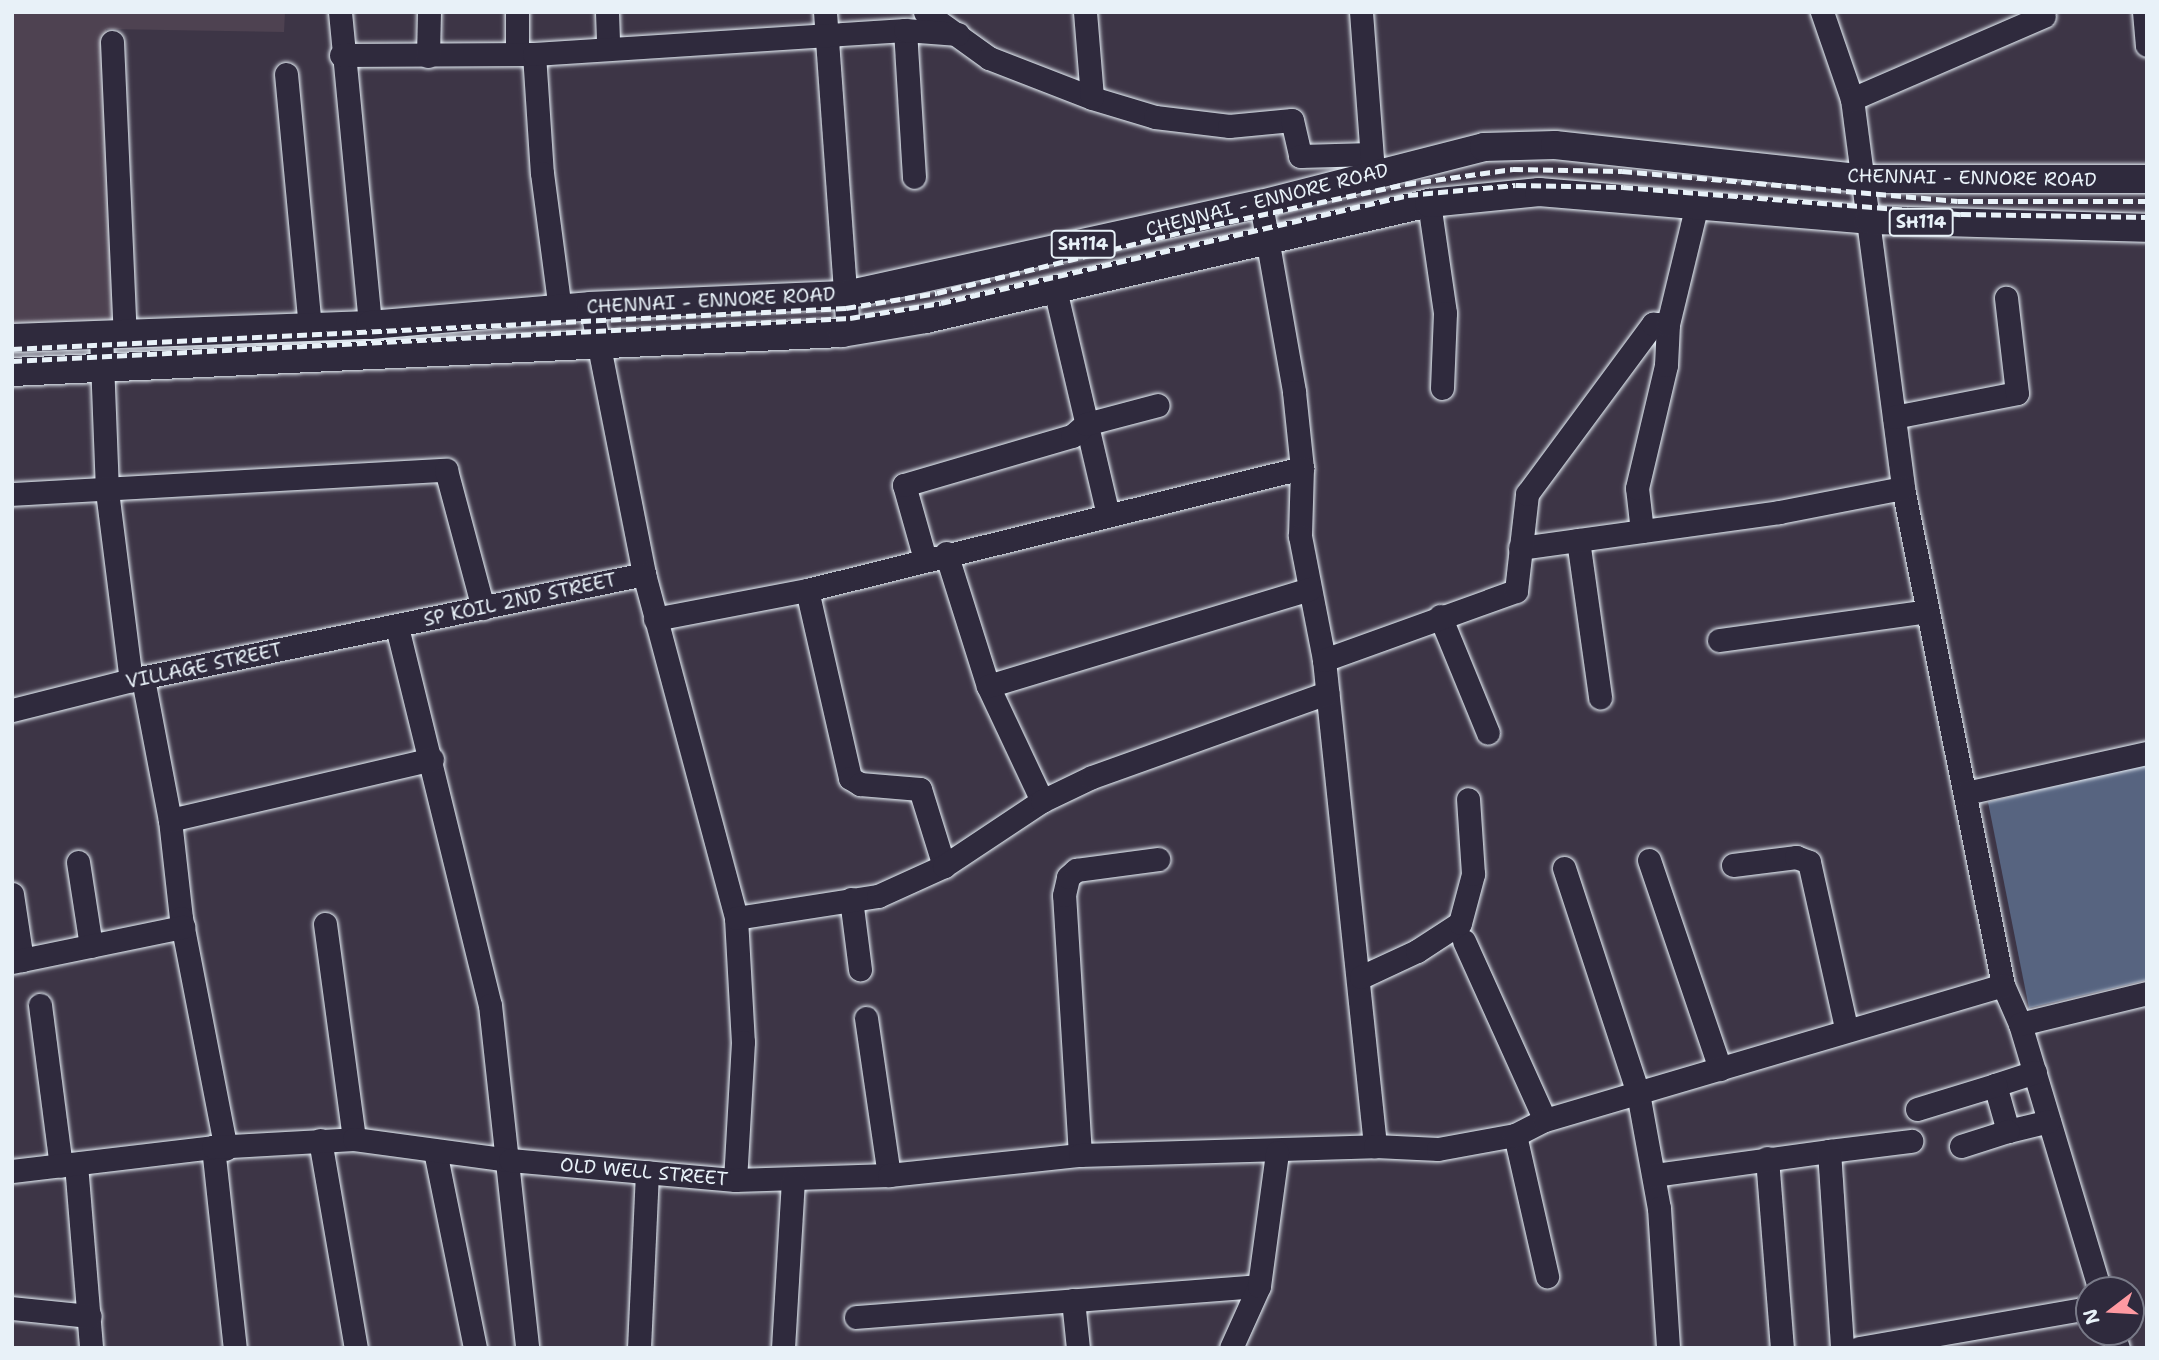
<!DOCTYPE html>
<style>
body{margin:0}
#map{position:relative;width:2159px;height:1360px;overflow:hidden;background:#3d3546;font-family:"Shantell Sans",sans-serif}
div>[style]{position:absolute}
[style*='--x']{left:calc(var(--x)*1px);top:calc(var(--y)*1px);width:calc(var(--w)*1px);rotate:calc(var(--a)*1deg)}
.built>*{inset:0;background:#4e4251}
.water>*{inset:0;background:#576480}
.roads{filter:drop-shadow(0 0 2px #e8f1f8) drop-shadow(0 0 2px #e8f1f8)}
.minor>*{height:23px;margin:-11.5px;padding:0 11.5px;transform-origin:11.5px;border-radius:11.5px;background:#2f2a3d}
.major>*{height:28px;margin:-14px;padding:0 14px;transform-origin:14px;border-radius:14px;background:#2f2a3d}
.rail>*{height:5px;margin-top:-2.5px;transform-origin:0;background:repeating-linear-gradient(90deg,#e8f1f8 0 10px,transparent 0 15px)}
span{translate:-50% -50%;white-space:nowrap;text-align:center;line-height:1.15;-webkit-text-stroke:5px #2f2a3d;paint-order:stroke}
.shield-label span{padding:2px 5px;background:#2f2a3d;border:2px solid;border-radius:5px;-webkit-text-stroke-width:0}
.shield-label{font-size:18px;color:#e8f1f8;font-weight:700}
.street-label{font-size:19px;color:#e8f1f8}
.frame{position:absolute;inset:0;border:14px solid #e8f1f8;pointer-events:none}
.north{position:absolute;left:2075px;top:1276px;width:70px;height:70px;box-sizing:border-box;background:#2f2a3d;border:2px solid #797a88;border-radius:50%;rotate:253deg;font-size:19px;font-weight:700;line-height:28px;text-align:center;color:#e8f1f8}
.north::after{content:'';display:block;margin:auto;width:24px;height:32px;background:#ff9aa2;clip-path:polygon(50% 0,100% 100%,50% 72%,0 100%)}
</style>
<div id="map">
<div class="built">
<i style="clip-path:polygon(12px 12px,285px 12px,284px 32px,106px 29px,114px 322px,12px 325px)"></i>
</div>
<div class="water">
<i style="clip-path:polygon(2147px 764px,2147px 980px,2029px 1008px,1988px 802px)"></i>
</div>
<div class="roads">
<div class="minor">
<i style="--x:340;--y:12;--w:314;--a:84.5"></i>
<i style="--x:607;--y:12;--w:36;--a:88"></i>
<i style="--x:825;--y:12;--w:321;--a:85.9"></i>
<i style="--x:925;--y:12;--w:79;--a:35.7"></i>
<i style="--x:989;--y:58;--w:110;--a:21.2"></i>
<i style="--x:1092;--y:98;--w:66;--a:16.8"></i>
<i style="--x:1155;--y:117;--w:75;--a:6.9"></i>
<i style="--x:1229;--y:126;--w:63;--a:-5.4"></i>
<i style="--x:1292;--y:120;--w:37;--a:77"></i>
<i style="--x:1300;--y:156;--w:71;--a:-1.6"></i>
<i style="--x:1085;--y:12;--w:86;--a:85.3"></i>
<i style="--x:1361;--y:12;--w:158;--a:85.7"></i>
<i style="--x:1822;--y:12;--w:92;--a:71"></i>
<i style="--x:1852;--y:99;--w:392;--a:82.5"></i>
<i style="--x:1903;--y:488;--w:507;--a:78.62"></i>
<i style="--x:2003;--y:985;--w:43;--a:66.4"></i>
<i style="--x:2020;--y:1024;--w:278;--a:73.3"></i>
<i style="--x:2144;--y:12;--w:33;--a:85"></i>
<i style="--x:905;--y:30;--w:147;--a:86.5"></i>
<i style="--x:112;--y:42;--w:292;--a:87.5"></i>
<i style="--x:517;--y:53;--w:41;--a:-90"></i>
<i style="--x:534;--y:54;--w:119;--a:86.2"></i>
<i style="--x:542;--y:173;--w:137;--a:82.5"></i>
<i style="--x:341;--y:55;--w:193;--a:-0.3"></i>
<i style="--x:534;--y:54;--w:372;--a:-3.7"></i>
<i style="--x:905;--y:30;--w:53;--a:4.3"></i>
<i style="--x:428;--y:56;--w:44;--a:-88.7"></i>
<i style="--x:286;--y:74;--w:254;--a:84.6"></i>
<i style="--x:1852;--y:99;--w:209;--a:-23.4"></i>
<i style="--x:1429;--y:203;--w:111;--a:81.7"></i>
<i style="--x:1445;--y:313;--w:75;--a:92.3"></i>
<i style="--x:1261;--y:204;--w:191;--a:80"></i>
<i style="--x:1294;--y:392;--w:76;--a:84"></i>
<i style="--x:1302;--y:468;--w:68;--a:91.7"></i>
<i style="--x:1300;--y:536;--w:126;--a:79"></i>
<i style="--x:1324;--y:660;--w:489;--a:84"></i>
<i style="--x:1055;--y:289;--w:232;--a:76.8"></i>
<i style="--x:591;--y:306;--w:273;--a:78.8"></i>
<i style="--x:644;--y:574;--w:356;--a:75"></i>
<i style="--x:736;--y:918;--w:124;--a:86.8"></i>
<i style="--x:743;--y:1042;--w:138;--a:93.3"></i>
<i style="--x:101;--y:335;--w:156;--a:87.8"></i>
<i style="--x:107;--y:491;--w:191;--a:82.8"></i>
<i style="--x:1894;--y:417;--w:125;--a:-11"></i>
<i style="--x:2017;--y:393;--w:96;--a:-96.6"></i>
<i style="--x:12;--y:494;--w:435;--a:-3.2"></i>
<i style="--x:446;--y:470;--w:143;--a:75"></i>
<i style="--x:1642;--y:531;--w:43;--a:-96.6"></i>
<i style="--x:1637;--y:488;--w:126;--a:-76.7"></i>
<i style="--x:1666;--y:365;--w:41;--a:-87.2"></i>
<i style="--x:1578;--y:540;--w:159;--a:82"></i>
<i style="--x:1520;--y:548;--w:261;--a:-7.9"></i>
<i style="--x:1779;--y:512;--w:126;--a:-11"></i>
<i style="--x:946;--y:553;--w:139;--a:72.5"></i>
<i style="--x:988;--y:686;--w:127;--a:64.8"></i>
<i style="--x:925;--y:559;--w:77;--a:-105.8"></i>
<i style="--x:904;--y:485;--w:175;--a:-16.3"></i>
<i style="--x:1072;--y:436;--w:18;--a:-41"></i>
<i style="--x:1086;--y:424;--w:74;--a:-14.8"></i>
<i style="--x:807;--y:590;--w:193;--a:77.1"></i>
<i style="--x:850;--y:778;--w:12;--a:31"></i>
<i style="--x:860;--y:784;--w:60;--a:4.8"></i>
<i style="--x:920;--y:789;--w:81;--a:72.7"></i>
<i style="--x:1440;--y:616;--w:126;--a:67.7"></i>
<i style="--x:655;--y:619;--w:155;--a:-10.8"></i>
<i style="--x:807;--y:590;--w:510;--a:-13.85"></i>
<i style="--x:397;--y:627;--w:389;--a:76.2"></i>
<i style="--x:490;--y:1005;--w:345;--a:83.8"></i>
<i style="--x:1719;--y:640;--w:210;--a:-7.9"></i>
<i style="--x:1324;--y:660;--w:204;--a:-19.8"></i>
<i style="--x:1516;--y:591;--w:98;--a:-83.5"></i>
<i style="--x:1527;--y:494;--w:212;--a:-53.5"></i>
<i style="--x:1653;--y:324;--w:15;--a:0"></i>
<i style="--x:1668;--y:324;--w:123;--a:-76.4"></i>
<i style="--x:143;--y:679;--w:144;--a:79.2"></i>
<i style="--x:170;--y:820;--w:99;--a:83.6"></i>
<i style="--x:181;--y:918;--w:235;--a:79"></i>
<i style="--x:988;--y:686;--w:336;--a:-16.8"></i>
<i style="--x:12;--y:710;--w:123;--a:-14.1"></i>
<i style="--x:131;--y:680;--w:524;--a:-11.67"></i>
<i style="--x:1966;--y:793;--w:185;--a:-12.5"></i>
<i style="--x:170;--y:820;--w:269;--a:-13.1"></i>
<i style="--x:1649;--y:860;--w:221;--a:71.2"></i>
<i style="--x:78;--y:862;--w:85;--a:81.2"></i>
<i style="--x:1733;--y:865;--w:64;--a:-7.2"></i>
<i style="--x:1796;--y:857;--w:14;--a:21"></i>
<i style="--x:1809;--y:862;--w:170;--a:77.4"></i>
<i style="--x:1564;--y:868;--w:237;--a:71.8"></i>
<i style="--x:1638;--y:1093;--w:117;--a:79.7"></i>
<i style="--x:1659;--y:1208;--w:140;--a:86.3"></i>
<i style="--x:12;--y:894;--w:67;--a:81.4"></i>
<i style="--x:851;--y:899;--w:71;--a:82.7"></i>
<i style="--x:736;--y:918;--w:144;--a:-8.8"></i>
<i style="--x:878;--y:896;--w:72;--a:-24.4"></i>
<i style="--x:944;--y:866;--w:118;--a:-33.6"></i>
<i style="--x:1042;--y:801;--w:55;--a:-25.6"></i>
<i style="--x:1092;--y:777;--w:250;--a:-19.7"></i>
<i style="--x:325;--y:924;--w:217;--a:82.3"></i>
<i style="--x:1464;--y:941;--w:196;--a:65.7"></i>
<i style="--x:12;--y:962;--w:175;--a:-11.6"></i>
<i style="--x:1361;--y:977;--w:62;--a:-24.9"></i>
<i style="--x:1417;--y:951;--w:51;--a:-33.1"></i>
<i style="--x:1460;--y:923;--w:51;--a:-75.1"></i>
<i style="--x:1473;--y:874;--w:75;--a:-93.8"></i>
<i style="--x:40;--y:1005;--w:162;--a:82.6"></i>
<i style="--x:866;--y:1018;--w:159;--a:81.7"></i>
<i style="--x:2020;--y:1024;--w:131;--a:-13.7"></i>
<i style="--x:2035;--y:1072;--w:42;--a:162"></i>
<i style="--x:1995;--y:1085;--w:48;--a:74.2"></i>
<i style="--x:2008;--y:1131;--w:42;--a:-13.7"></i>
<i style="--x:1917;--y:1109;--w:82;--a:-17.1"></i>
<i style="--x:1515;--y:1135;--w:145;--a:77.2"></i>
<i style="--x:320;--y:1140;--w:211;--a:80.2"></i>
<i style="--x:1961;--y:1146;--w:49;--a:-17.7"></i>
<i style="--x:213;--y:1147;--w:202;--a:83.8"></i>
<i style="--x:435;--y:1151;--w:201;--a:78.5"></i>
<i style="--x:1829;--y:1151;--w:83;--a:-7"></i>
<i style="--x:1080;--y:1155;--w:260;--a:-93.5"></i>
<i style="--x:1064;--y:895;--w:18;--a:-77"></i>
<i style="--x:1068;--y:877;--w:11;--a:-41"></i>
<i style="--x:1076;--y:870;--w:83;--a:-7.6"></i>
<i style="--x:1767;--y:1158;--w:191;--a:85.5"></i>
<i style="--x:76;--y:1164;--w:185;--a:85.3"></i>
<i style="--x:12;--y:1171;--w:202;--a:-6.8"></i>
<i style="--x:213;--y:1147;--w:141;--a:-3.2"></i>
<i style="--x:354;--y:1139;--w:157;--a:7.7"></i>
<i style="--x:510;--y:1160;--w:226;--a:5.1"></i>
<i style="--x:735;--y:1180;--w:154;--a:-1.9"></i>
<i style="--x:889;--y:1175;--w:192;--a:-6"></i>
<i style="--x:1080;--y:1155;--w:295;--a:-1.7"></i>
<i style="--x:1375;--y:1146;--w:63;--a:2.7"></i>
<i style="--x:1438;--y:1149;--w:78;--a:-10.3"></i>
<i style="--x:1515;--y:1135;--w:34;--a:-27"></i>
<i style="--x:1545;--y:1120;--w:477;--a:-16.4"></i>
<i style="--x:1654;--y:1175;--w:177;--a:-7.8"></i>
<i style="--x:1829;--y:1151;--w:197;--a:86.2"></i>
<i style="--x:1073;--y:1300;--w:48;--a:84.1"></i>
<i style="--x:12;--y:1308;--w:78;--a:5.9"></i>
<i style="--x:856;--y:1317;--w:404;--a:-4.4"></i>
<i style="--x:2113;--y:1332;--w:17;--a:73"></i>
<i style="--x:639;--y:1348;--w:176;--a:-87.4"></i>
<i style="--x:783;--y:1348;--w:167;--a:-86.6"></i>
<i style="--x:1231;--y:1348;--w:68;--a:-65.7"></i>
<i style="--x:1259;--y:1286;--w:135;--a:-82.3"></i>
<i style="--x:1859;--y:1348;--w:233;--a:-9.9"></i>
</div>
<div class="major">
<i style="--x:12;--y:338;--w:358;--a:-2.1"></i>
<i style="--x:370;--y:325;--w:222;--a:-4.9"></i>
<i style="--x:591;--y:306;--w:255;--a:-2.5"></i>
<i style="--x:846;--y:295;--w:425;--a:-12.4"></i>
<i style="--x:1261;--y:204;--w:230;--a:-14.3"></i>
<i style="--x:1484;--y:147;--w:71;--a:-1.6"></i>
<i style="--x:1555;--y:145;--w:313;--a:6.2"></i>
<i style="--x:1866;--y:179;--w:281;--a:0"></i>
<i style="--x:12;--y:372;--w:831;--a:-2.69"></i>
<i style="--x:842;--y:333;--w:85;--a:-9.5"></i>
<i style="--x:926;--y:319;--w:516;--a:-12.99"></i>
<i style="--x:1429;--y:203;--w:111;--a:-5.7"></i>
<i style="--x:1539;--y:192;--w:331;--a:4.8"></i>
<i style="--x:1869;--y:220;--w:278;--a:1.6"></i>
</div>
</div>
<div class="rail">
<i style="--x:12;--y:349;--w:835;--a:-2.81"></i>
<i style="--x:846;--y:308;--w:92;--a:-9.4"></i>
<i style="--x:937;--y:293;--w:256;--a:-14"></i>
<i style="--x:1185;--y:231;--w:226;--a:-12"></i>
<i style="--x:1406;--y:184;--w:108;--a:-8"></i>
<i style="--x:1513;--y:169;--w:109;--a:1.1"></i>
<i style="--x:1622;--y:171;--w:337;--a:5.1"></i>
<i style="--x:1958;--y:201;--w:189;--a:0"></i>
<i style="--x:12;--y:361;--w:839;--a:-2.94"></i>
<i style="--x:850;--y:318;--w:92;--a:-9.4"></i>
<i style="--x:941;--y:303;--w:479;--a:-13"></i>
<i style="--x:1408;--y:195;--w:108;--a:-5.3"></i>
<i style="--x:1516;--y:185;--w:107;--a:1.1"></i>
<i style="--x:1623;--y:187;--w:339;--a:4.6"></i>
<i style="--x:1961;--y:214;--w:186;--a:0.9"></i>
</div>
<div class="shield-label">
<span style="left:1921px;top:222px">SH114</span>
<span style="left:1083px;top:244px">SH114</span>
</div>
<div class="street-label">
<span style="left:1972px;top:178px;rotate:1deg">CHENNAI - ENNORE ROAD</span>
<span style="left:1267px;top:200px;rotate:-14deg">CHENNAI - ENNORE ROAD</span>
<span style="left:711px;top:301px;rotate:-3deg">CHENNAI - ENNORE ROAD</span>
<span style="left:520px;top:600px;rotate:-12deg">SP KOIL 2ND STREET</span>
<span style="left:204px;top:666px;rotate:-12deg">VILLAGE STREET</span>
<span style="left:644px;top:1172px;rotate:5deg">OLD WELL STREET</span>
</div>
<div class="frame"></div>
<div class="north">N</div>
</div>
